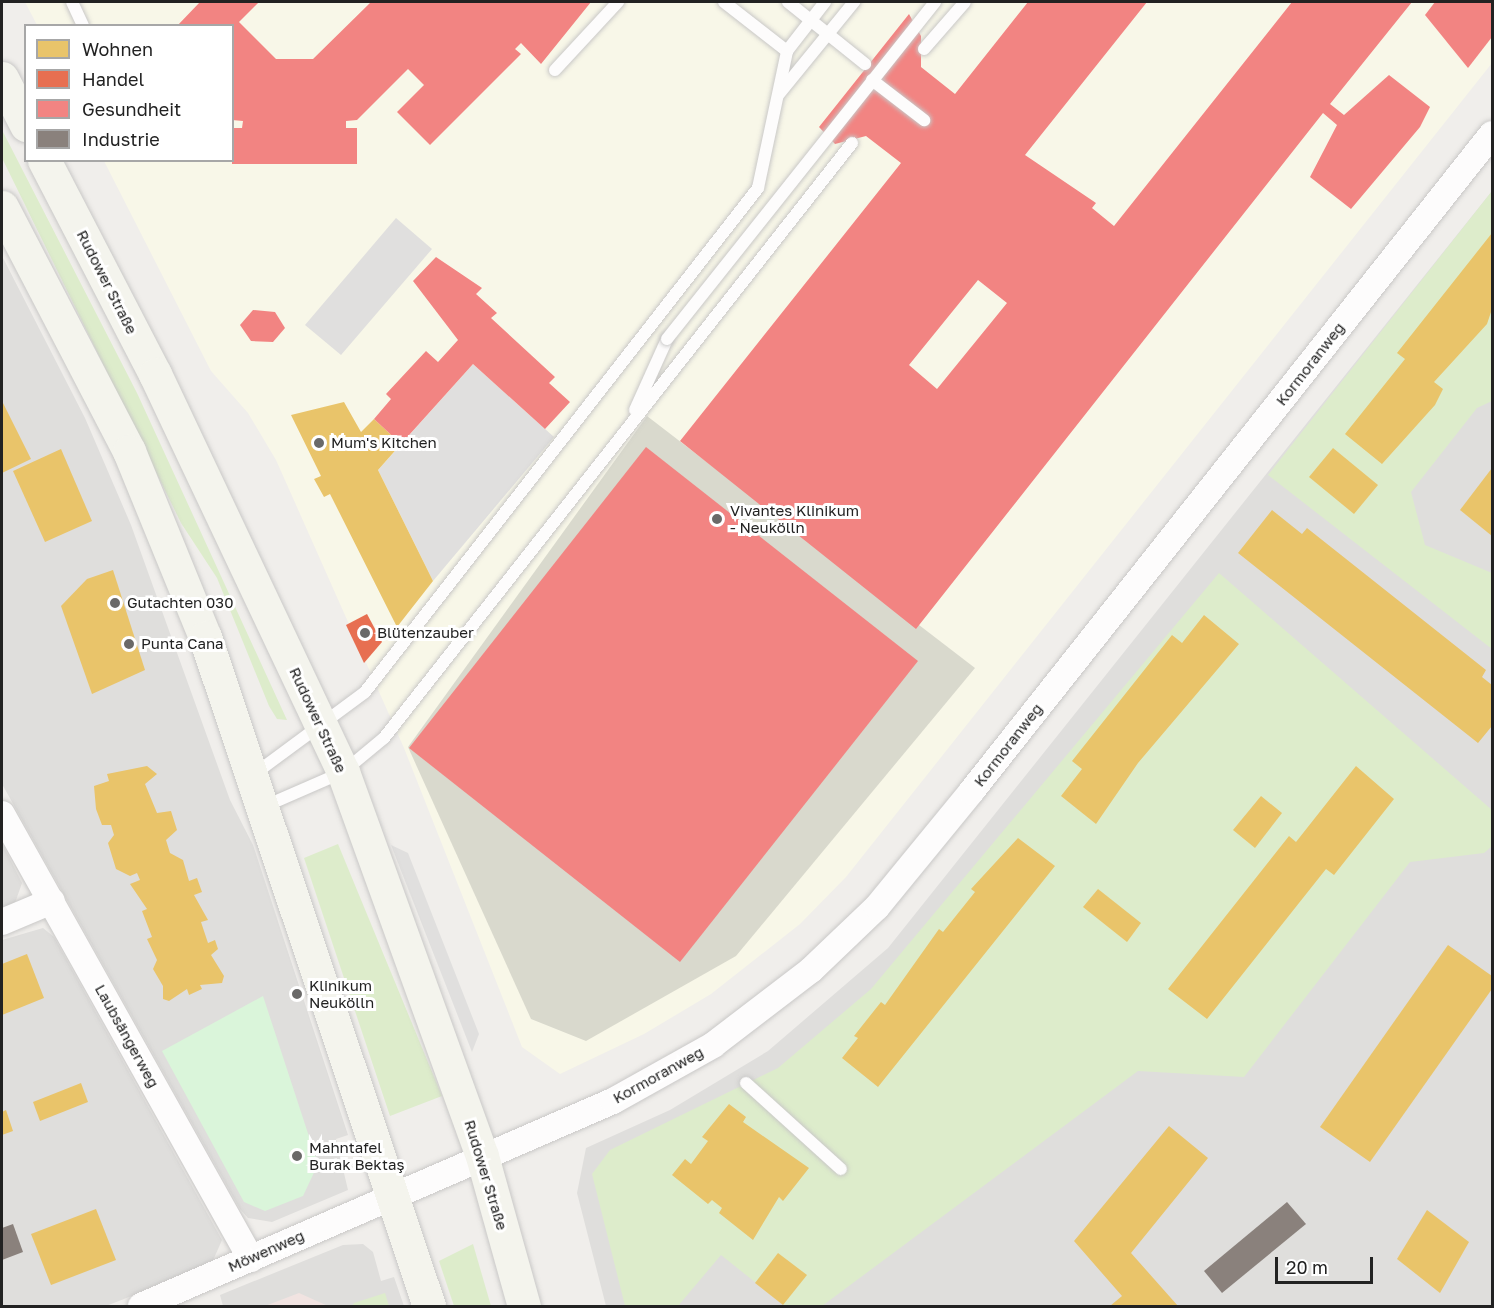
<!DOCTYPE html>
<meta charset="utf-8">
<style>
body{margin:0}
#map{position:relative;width:1494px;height:1308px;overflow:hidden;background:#f0eeeb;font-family:"Golos Text",sans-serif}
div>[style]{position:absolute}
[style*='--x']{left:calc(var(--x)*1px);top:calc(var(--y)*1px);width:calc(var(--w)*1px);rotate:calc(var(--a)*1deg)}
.residential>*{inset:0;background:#dfdedc}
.commercial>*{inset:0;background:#f1e3e1}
.education>*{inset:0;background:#f8f7e8}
.construction>*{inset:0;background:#d9d9cd}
.grass>*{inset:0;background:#ddeccb}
.park>*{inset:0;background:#daf5da}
.parking>*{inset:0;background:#e0dfde}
.homes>*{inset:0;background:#e9c46a}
.shops>*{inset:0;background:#e76f51}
.health>*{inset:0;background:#f28482}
.industry>*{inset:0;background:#8a817c}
.roads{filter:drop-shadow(0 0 2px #c9c8c7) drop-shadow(0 0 2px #c9c8c7)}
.lane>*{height:12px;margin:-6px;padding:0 6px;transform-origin:6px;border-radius:6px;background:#fdfcfc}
.street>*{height:26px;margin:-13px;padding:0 13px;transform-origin:13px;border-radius:13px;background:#fdfcfc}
.secondary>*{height:33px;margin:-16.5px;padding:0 16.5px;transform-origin:16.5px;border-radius:16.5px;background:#f4f4ed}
.bridges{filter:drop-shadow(0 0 2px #c9c8c7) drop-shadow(0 0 2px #c9c8c7)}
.lane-bridge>*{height:12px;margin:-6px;padding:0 6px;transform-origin:6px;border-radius:6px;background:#fdfcfc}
.dots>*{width:16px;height:16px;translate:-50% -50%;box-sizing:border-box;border:3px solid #fff;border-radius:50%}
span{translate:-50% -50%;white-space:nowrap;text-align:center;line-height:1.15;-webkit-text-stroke:6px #fff;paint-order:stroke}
.street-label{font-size:15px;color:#222}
.poi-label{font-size:15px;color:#222}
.left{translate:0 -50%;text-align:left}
.frame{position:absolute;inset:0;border:3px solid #222;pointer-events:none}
.legend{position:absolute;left:24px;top:24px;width:210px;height:138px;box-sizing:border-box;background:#fff;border:2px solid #a7a7a7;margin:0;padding:8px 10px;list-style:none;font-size:18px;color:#222}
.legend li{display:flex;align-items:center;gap:12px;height:30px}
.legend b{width:30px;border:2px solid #a7a7a7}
.scale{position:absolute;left:1275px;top:1257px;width:98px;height:27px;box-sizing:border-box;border:3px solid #222;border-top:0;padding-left:8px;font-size:18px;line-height:21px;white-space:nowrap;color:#222;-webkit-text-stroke:4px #fff;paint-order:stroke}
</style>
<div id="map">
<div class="residential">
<i style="clip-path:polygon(1492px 191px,1492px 1306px,606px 1306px,577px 1193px,586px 1148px,670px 1110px,768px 1051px,888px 948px)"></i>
<i style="clip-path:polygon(2px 256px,85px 418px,131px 525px,230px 800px,253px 845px,348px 1135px,336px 1139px,348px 1190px,272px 1222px,248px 1218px,240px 1209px,2px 784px)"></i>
<i style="clip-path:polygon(2px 843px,22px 883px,15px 903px,2px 911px)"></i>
<i style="clip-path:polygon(43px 928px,54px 937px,222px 1240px,211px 1265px,106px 1306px,2px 1306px,2px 940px)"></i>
<i style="clip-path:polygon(363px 1244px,373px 1252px,381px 1281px,394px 1277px,404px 1306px,223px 1306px,220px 1295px,343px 1245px)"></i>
</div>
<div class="commercial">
<i style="clip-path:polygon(299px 1293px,328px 1306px,265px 1306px)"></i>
</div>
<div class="education">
<i style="clip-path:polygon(25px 2px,1492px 2px,1492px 63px,846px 877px,800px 924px,711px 994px,644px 1034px,560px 1074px,522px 1047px,404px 748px,276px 460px,248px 413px,211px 371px,104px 161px,232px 160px,232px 26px,37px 25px)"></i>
</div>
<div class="construction">
<i style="clip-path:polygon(647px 416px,975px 668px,736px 956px,586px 1041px,531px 1019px,408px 747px)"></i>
</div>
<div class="grass">
<i style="clip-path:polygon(2px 130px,137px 393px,287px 720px,277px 719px,269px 706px,217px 578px,181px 523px,2px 158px)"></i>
<i style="clip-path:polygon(1492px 191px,1492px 401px,1477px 408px,1411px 492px,1425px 545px,1492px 573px,1492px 649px,1268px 475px)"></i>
<i style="clip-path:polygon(1219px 573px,1492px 810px,1492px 846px,1484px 853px,1410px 862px,1244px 1077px,1138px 1071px,822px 1306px,785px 1306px,721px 1255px,678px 1306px,625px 1306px,592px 1174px,610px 1150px,778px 1068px,871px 989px)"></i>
<i style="clip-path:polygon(338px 844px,442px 1096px,390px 1116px,304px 858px)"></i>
<i style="clip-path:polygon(473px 1244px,491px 1306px,454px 1306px,439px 1261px)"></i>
<i style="clip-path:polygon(385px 1293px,389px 1306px,352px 1306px,354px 1303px)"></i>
</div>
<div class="park">
<i style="clip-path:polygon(263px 996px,318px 1164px,303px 1196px,265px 1211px,244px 1202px,162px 1051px)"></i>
</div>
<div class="parking">
<i style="clip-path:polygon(396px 218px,432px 249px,341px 355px,305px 325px)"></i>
<i style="clip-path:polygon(473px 364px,554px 437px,433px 581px,378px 470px)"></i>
<i style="clip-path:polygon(391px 845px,408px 853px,479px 1034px,472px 1052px)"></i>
</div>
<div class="homes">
<i style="clip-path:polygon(1492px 233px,1492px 309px,1487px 324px,1434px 382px,1443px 389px,1435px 405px,1382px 464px,1345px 434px,1405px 359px,1397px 353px)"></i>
<i style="clip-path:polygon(2px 401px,31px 459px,2px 473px)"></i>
<i style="clip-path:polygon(344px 402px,361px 432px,374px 419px,401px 444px,378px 470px,433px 581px,397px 627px,330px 494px,324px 497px,314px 479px,321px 476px,291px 415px)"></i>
<i style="clip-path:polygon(1333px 448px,1378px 485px,1354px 514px,1309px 477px)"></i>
<i style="clip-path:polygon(61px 449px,92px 521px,45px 542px,13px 471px)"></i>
<i style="clip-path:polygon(1492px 468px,1492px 536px,1460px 510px)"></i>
<i style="clip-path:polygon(1272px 510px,1302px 534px,1307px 528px,1486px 670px,1482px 677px,1492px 685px,1492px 726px,1478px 743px,1238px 553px)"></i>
<i style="clip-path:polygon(113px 570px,145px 670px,92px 694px,61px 606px,87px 579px)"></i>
<i style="clip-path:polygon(1204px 615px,1239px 644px,1138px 763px,1096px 824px,1061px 796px,1082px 769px,1072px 761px,1172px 635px,1182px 643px)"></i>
<i style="clip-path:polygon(147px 766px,157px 774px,145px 784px,157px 813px,171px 811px,177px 830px,166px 840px,170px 853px,183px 860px,189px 881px,197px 878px,202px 892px,194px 895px,208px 920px,201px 922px,208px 943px,215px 940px,218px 949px,211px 955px,224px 976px,222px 983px,200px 985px,202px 989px,189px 995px,187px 989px,169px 1001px,163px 999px,163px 986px,153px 969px,157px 960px,147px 939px,152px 937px,142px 911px,147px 909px,130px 884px,140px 880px,137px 873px,130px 876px,116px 869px,108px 843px,114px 835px,111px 825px,102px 825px,96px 809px,94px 786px,109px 781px,107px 774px)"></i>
<i style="clip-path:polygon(1356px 766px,1394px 799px,1334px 875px,1326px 869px,1207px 1019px,1168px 989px,1289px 836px,1296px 842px)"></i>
<i style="clip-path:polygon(1261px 796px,1282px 813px,1255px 848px,1233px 830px)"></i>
<i style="clip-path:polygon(1018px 838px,1055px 866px,878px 1087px,842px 1058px,858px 1038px,854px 1036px,881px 1002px,885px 1005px,939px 929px,943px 932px,975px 892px,971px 889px)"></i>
<i style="clip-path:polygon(1098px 889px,1141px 923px,1127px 942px,1083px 907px)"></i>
<i style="clip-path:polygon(1448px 945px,1492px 976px,1492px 989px,1370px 1162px,1320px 1127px)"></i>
<i style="clip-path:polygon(27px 954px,44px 998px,2px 1015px,2px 964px)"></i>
<i style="clip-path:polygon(81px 1083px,88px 1102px,40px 1121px,33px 1102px)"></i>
<i style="clip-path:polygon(729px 1104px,746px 1117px,743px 1122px,809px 1168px,783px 1201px,779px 1197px,753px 1240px,719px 1213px,722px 1208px,712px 1200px,708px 1204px,672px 1175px,685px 1159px,691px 1164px,708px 1141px,702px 1137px)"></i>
<i style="clip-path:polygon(6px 1110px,13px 1131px,2px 1135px,2px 1112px)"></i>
<i style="clip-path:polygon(1169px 1126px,1208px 1158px,1131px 1253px,1178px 1306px,1110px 1306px,1122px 1296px,1074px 1241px)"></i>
<i style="clip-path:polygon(96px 1209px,116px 1260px,51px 1285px,31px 1234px)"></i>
<i style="clip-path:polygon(1427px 1210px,1469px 1242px,1440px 1293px,1397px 1259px)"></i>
<i style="clip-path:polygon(778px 1253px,807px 1275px,783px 1305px,755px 1283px)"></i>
</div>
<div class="shops">
<i style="clip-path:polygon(367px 614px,382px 642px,364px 663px,346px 625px)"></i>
</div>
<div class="health">
<i style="clip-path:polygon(200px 2px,259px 2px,239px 22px,276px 59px,313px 59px,371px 2px,591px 2px,541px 64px,521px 43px,515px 49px,521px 54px,430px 145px,397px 112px,424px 85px,408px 69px,357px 120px,346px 121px,346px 128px,357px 128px,357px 164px,232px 164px,232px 128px,242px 128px,243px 121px,232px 120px,232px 26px,177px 26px)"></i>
<i style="clip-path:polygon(evenodd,1028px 2px,1147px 2px,1025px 155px,1096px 203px,1092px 208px,1114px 226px,1292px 2px,1412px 2px,1330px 104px,1344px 115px,1389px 75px,1430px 107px,1420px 127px,1351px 209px,1310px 177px,1337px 125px,1323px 113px,916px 629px,680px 441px,901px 163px,866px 136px,835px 144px,819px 127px,909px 14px,921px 36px,921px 67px,955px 94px,1028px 2px,978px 280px,1007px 303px,937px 389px,909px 365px,978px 280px)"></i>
<i style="clip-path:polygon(1435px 2px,1492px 2px,1492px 37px,1468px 68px,1425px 15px)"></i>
<i style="clip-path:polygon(436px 257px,482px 288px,476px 294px,497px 313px,491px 318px,555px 377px,549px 383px,570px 402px,545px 429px,473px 364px,401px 444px,374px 419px,391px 399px,386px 394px,426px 351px,438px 362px,458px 340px,413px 281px)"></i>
<i style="clip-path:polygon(253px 310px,275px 312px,285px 328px,273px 342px,251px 341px,240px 325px)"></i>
<i style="clip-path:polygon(646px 447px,918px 661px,680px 962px,409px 748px)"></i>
</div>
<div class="industry">
<i style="clip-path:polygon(1287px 1202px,1306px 1224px,1222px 1293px,1204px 1271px)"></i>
<i style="clip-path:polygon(13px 1224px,23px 1252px,2px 1260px,2px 1228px)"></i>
</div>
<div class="roads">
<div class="lane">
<i style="--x:72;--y:2;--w:26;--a:65"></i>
<i style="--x:724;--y:2;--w:80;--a:37.9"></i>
<i style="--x:788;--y:2;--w:99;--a:38.8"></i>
<i style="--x:924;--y:49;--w:62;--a:-48.9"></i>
<i style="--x:555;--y:70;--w:93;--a:-47.2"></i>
<i style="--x:779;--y:94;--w:119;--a:-50.8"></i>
<i style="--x:635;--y:410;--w:78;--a:-65.7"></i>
<i style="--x:253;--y:775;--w:139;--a:-36.5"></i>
<i style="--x:365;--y:692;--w:639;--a:-52.05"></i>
<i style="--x:758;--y:188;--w:140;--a:-78"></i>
<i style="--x:787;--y:51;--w:62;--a:-52.2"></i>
<i style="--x:263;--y:807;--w:87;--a:-23.6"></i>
<i style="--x:343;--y:772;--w:53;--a:-39.7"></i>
<i style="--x:384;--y:738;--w:757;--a:-51.81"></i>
<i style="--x:746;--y:1083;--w:128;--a:42.2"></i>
</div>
<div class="street">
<i style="--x:2;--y:814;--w:510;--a:60.77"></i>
<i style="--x:2;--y:922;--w:54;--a:-22.8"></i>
<i style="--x:141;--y:1306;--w:515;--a:-23.48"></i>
<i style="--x:613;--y:1101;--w:115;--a:-29.2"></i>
<i style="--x:713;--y:1045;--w:123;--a:-37.4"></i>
<i style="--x:811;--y:970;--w:91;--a:-43.7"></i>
<i style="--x:877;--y:907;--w:149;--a:-50.7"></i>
<i style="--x:971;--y:792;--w:839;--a:-51.63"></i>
</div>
<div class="secondary">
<i style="--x:2;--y:78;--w:53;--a:62.9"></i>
<i style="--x:44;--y:160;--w:241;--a:62.6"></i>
<i style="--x:155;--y:374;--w:440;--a:64.7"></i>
<i style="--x:343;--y:772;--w:408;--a:70.1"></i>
<i style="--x:482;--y:1156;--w:156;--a:74.4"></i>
<i style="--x:2;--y:207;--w:275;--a:62.5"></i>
<i style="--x:129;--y:451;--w:201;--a:67.8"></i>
<i style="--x:205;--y:637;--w:706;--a:71.49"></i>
</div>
</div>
<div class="bridges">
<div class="lane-bridge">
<i style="--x:872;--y:80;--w:66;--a:37.6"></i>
<i style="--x:667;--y:339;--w:431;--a:-51.5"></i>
</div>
</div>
<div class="dots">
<i style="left:319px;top:443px;background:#6a6968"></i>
<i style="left:717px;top:519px;background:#6a6968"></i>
<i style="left:115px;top:603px;background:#6a6968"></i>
<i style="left:365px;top:633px;background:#6a6968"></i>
<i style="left:129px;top:644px;background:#6a6968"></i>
<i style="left:297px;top:994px;background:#6a6968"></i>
<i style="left:297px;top:1156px;background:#6a6968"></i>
</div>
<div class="street-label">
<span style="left:107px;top:282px;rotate:63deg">Rudower Straße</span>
<span style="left:1310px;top:364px;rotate:-52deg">Kormoranweg</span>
<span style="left:318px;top:720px;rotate:65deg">Rudower Straße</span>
<span style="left:1008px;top:745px;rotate:-52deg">Kormoranweg</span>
<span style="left:127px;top:1036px;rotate:61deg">Laubsängerweg</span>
<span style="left:658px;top:1075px;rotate:-29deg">Kormoranweg</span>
<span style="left:486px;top:1175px;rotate:73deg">Rudower Straße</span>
<span style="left:266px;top:1251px;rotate:-24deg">Möwenweg</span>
</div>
<div class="poi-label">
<span class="left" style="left:331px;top:443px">Mum's Kitchen</span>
<span class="left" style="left:730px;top:519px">Vivantes Klinikum<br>- Neukölln</span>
<span class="left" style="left:127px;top:603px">Gutachten 030</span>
<span class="left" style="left:377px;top:633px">Blütenzauber</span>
<span class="left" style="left:141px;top:644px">Punta Cana</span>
<span class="left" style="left:309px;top:994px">Klinikum<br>Neukölln</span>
<span class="left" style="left:309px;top:1156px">Mahntafel<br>Burak Bektaş</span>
</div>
<div class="frame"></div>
<ul class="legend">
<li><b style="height:16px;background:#e9c46a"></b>Wohnen</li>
<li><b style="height:16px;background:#e76f51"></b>Handel</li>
<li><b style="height:16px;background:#f28482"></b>Gesundheit</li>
<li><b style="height:16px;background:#8a817c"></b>Industrie</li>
</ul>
<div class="scale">20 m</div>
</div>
